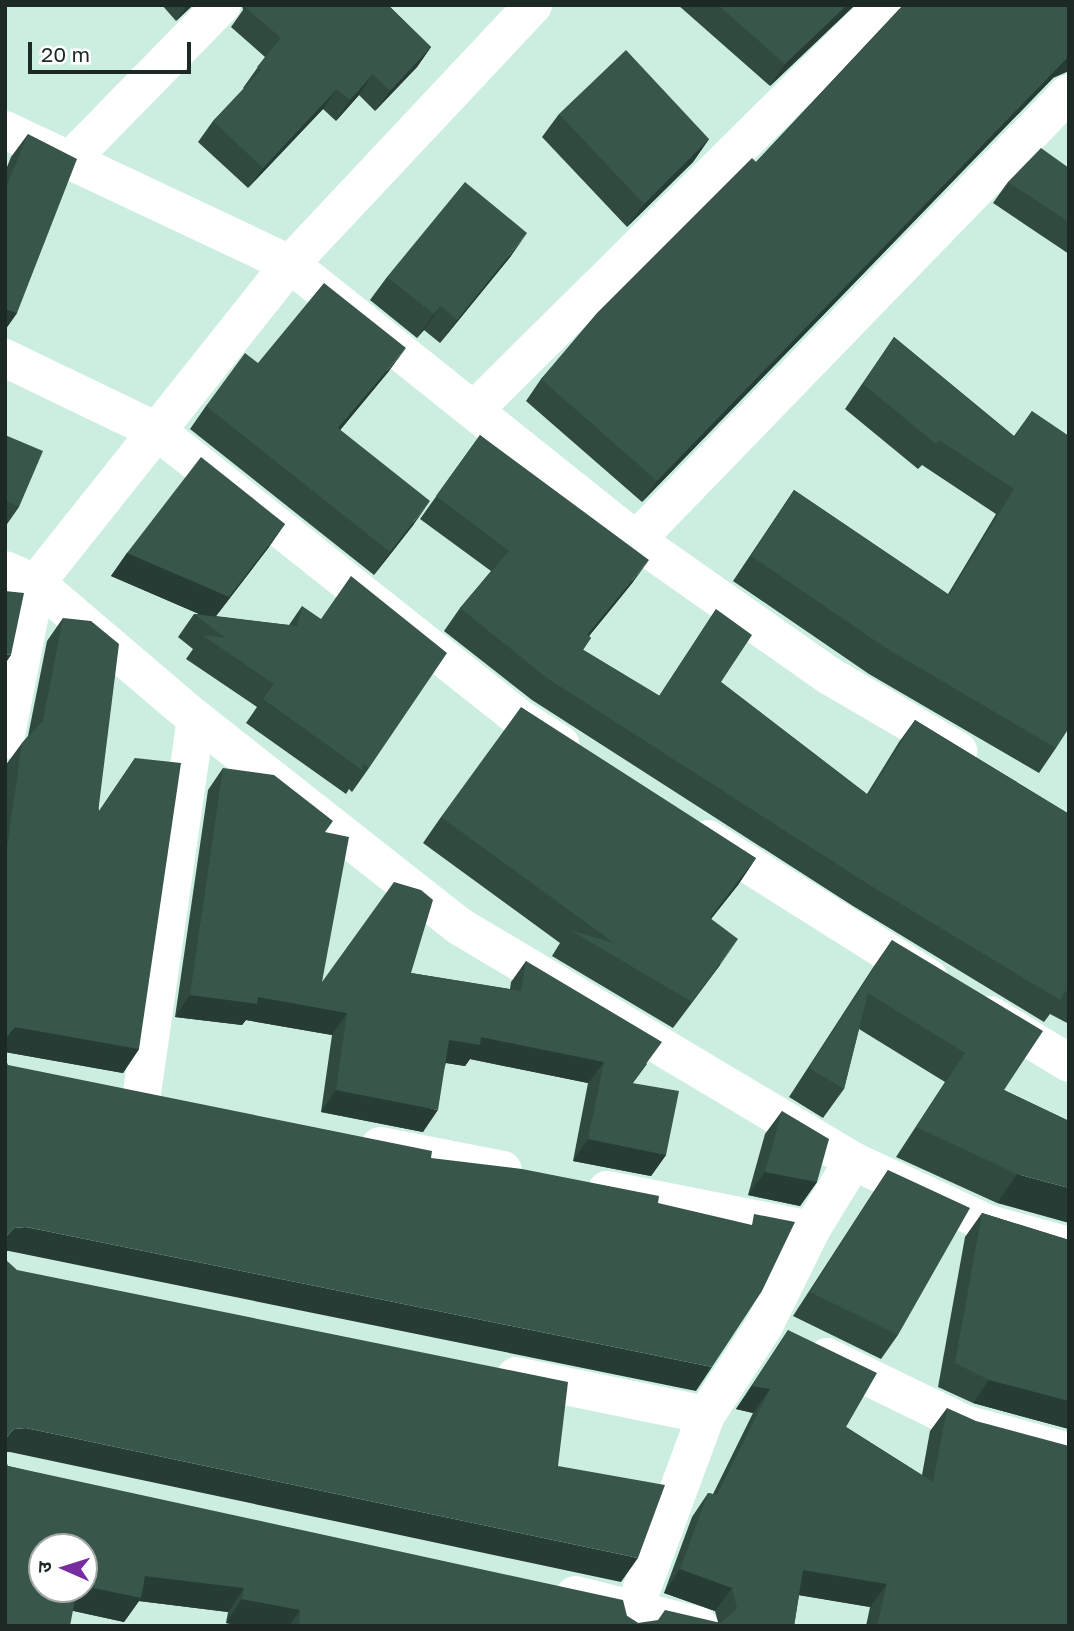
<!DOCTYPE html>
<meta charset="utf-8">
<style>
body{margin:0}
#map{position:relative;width:1074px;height:1631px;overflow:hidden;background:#cceee0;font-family:"Golos Text","Noto Sans Devanagari",sans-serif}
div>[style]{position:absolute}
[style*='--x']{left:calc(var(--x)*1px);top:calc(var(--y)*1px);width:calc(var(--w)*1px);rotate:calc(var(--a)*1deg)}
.minor>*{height:38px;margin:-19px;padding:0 19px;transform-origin:19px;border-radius:19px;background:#fff}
.wall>*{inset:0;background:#304a40}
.shaded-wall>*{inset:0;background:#273c34}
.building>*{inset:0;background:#38564a}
span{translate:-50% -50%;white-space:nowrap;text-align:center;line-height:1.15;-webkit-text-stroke:7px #fff;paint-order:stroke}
.frame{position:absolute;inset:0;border:7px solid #1c2924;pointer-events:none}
.north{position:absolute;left:28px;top:1533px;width:70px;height:70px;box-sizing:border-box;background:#fff;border:2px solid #a4a9a7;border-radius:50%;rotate:273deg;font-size:19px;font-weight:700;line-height:28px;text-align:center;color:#1c2924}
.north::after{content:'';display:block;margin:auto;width:24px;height:32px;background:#772d9f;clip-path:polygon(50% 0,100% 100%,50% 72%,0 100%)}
.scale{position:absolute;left:28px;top:42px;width:163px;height:32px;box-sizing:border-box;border:4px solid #1c2924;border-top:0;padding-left:9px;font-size:21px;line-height:24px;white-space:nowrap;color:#1c2924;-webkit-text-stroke:5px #fff;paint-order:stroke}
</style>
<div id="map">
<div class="minor">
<i style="--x:5;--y:130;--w:315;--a:25.2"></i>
<i style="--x:290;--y:264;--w:443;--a:38.6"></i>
<i style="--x:636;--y:540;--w:235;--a:35.1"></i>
<i style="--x:828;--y:675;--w:151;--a:30.3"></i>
<i style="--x:68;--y:162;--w:220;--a:-45.6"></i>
<i style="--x:5;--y:358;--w:169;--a:25.7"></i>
<i style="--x:157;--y:431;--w:462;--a:38.4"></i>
<i style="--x:519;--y:718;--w:49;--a:32.4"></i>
<i style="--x:474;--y:410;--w:576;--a:-44.72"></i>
<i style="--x:636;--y:540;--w:622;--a:-45.91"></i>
<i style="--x:5;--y:570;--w:34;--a:23"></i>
<i style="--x:36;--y:583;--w:210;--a:40.4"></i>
<i style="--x:196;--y:719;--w:335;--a:38.2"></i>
<i style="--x:459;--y:926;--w:459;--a:30.8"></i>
<i style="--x:853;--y:1161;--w:150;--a:24.9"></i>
<i style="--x:989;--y:1224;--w:83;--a:15.4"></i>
<i style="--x:5;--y:740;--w:160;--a:-78.8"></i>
<i style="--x:36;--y:583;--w:408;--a:-51.5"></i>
<i style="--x:290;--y:264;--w:355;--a:-46.8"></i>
<i style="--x:708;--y:839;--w:261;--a:32.2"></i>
<i style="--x:990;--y:1015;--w:92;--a:31.3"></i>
<i style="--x:141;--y:1100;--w:385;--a:-81.8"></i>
<i style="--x:380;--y:1146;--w:125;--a:11"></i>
<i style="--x:607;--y:1190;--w:208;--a:11.1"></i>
<i style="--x:827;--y:1357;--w:153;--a:25.9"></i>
<i style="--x:965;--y:1424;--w:108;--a:15.1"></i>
<i style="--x:516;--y:1376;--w:194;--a:11.6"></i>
<i style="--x:575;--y:1595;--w:128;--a:14"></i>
<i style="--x:628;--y:1626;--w:225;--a:-69.7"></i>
<i style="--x:706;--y:1415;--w:106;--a:-56.9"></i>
<i style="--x:764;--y:1326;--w:107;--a:-63.9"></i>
<i style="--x:811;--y:1230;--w:81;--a:-58.7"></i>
</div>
<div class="wall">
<i style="clip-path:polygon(162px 5px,193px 5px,176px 21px)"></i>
<i style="clip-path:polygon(242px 5px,388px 5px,431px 47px,417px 67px,375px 111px,359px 95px,336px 121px,323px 109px,248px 188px,198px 142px,213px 121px,244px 89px,243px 88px,265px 57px,231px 27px,243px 10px)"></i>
<i style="clip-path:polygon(678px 5px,855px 5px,770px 86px)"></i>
<i style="clip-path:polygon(903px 5px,1069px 5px,1053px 78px,642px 502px,526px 401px,541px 379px,756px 162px)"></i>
<i style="clip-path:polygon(559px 114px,709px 139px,693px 162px,627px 227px,542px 137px)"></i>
<i style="clip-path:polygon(28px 134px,17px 313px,5px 330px,5px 172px,11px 157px)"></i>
<i style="clip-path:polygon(1069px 168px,1069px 254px,993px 203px,1008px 182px)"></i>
<i style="clip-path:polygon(511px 256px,440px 343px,424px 330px,417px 338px,370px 300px,387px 277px)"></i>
<i style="clip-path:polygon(894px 337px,1014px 436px,1032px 411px,1056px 748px,1039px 773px,869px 674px,733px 581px,794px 490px,948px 594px,996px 514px,922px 465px,918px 469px,845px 409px)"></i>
<i style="clip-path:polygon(258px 363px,389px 371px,340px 430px,414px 524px,374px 575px,190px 429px,206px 406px)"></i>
<i style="clip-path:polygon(5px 435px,19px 507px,5px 527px)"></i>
<i style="clip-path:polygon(480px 435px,633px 582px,589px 636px,591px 638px,583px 650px,659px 696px,716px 609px,721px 682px,867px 794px,899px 742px,915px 720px,1069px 814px,1069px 1024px,1050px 1014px,1044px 1022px,853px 906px,532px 700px,444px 631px,460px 608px,491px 571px,420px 519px)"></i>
<i style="clip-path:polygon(269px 547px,216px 616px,289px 625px,302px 606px,369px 768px,352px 792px,349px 789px,346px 794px,246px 723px,257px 707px,186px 659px,193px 649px,178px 637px,194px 614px,199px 614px,111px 576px,127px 553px)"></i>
<i style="clip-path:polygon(63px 618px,99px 811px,135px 758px,139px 1049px,123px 1073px,5px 1052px,5px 766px,22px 743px,28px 736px,47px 641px)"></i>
<i style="clip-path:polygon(223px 768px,325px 832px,322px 982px,411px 973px,510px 989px,511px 982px,526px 961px,647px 1064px,633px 1083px,666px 1155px,651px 1176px,573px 1161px,588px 1083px,470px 1059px,465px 1066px,446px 1063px,423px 1132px,321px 1112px,332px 1035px,246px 1020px,242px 1025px,175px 1017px,208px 790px)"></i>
<i style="clip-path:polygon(441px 817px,756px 858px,738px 885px,711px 919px,720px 965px,673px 1028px,552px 956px,560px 943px,423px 843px)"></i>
<i style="clip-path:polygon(892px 940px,1004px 1090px,1069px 1121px,997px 1203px,896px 1157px,945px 1082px,859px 1029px,844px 1089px,823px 1118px,789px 1097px,872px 969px)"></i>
<i style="clip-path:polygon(782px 1111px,817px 1182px,800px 1206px,748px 1195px,765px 1134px)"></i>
<i style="clip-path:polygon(888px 1170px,898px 1335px,881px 1359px,793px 1316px,872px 1194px)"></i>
<i style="clip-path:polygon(982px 1213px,1069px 1240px,1069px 1429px,973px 1403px,938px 1387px,965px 1237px)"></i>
<i style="clip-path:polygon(788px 1330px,846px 1427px,922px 1475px,930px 1431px,947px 1408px,1069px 1626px,866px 1626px,870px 1607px,799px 1595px,794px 1626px,241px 1626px,226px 1623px,228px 1612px,139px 1601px,124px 1622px,73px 1611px,8px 1466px,627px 1616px,638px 1623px,718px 1622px,715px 1611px,664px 1593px,692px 1517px,708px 1493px,713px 1494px,753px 1413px,736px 1409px)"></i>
</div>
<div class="shaded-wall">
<i style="clip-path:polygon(187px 5px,193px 5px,176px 21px)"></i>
<i style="clip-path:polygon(847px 5px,855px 5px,770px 86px,785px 64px)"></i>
<i style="clip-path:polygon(431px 47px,417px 67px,375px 111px,390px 91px)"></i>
<i style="clip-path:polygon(1068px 56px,1069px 71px,1053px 78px,642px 502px,657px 481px)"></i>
<i style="clip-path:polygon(373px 74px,359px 95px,336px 121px,350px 100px)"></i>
<i style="clip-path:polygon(337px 89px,323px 109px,248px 188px,263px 168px)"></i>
<i style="clip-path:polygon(709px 139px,693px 162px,627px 227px,644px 204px)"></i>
<i style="clip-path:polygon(527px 233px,511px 256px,440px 343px,457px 320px)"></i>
<i style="clip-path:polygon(441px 306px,424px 330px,417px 338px,434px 314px)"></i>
<i style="clip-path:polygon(5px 309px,17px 313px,5px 330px)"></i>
<i style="clip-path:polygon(406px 348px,389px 371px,322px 452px,338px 428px)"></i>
<i style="clip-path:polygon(430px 501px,414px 524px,374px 575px,390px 552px)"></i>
<i style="clip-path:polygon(285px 524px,269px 547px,213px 620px,111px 576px,127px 553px)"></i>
<i style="clip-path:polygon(649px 560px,633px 582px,572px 657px,587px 635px)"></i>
<i style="clip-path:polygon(5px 654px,11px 655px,5px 664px)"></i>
<i style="clip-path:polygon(756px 858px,738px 885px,691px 944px,710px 918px)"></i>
<i style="clip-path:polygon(738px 939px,720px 965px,673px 1028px,692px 1002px)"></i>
<i style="clip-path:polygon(190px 995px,258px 997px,347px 1013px,332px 1035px,246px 1020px,242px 1025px,175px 1017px)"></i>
<i style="clip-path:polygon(15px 1027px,139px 1049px,123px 1073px,5px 1052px,5px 1039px)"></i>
<i style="clip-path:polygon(481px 1037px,604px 1062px,588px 1083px,470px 1059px,465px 1066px,434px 1061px,449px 1040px)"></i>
<i style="clip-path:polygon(336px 1090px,438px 1110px,423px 1132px,321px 1112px)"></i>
<i style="clip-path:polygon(588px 1139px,666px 1155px,651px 1176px,573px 1161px)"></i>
<i style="clip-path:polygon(765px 1172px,817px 1182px,800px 1206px,748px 1195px)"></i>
<i style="clip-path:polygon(1017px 1174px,1069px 1188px,1069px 1223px,997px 1203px)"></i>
<i style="clip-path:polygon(26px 1227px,712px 1367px,696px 1391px,9px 1251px,5px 1251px,5px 1238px,14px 1228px)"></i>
<i style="clip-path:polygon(989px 1380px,1069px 1401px,1069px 1429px,973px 1403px)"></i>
<i style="clip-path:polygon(752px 1386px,770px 1389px,753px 1413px,736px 1409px)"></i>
<i style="clip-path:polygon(26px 1428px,638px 1558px,621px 1582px,10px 1452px,5px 1452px,5px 1439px,14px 1429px)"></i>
<i style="clip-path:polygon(680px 1569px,732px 1588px,715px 1611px,664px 1593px)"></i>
<i style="clip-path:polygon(803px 1570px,887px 1584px,870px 1607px,786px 1593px)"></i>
<i style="clip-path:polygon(145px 1576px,244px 1588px,228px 1612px,139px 1601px,124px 1622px,61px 1608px,75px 1589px,84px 1589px,84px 1586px)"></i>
<i style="clip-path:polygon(242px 1599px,300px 1610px,289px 1626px,241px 1626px,226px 1623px)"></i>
</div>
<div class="building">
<i style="clip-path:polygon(246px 5px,388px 5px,431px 47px,390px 91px,373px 74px,350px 100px,337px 89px,263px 168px,213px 121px,261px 70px,257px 67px,281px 38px,245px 7px)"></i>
<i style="clip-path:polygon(718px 5px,847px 5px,785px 64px)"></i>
<i style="clip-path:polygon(904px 5px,1069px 5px,1069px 56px,657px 481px,541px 379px,597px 313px,752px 158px,756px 162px)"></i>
<i style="clip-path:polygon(626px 50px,709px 139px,644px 204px,559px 114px)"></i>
<i style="clip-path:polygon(28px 134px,77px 159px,17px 313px,5px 309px,5px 190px)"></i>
<i style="clip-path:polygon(1041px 148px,1069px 168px,1069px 222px,1008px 182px)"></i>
<i style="clip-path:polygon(465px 182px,527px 233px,457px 320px,441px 306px,434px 314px,387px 277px)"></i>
<i style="clip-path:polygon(324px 283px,406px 348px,338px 428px,430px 501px,390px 552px,206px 406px,245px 353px,258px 363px)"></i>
<i style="clip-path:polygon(894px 337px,1015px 437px,1032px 411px,1069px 436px,1069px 728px,1056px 748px,886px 648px,751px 556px,794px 490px,949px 595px,1014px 489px,939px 440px,936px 444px,863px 384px)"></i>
<i style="clip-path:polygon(5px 435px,43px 451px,19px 507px,5px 500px)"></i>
<i style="clip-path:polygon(480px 435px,649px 560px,587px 635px,591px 638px,582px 649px,660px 696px,716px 609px,752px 635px,721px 682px,868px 795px,915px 720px,1069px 814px,1069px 993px,1065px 991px,1060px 1000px,868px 884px,547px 678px,460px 608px,509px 551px,436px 496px)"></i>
<i style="clip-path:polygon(201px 457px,285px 524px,229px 597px,127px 553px)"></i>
<i style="clip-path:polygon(351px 576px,447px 653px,369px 768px,363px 764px,362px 770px,263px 699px,274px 684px,202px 635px,226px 638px,194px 614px,297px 626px,302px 606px,321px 619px)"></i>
<i style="clip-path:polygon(5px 591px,24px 593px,11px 655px,5px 654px)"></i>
<i style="clip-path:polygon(63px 618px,91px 621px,119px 644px,98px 813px,135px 758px,181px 763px,139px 1049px,15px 1027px,5px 1039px,5px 862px,22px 743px,43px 721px)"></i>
<i style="clip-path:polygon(521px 707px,756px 858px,710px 918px,738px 939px,692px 1002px,570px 930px,614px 943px,441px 817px)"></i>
<i style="clip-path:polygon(223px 768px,274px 775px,333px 821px,325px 832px,349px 837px,322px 982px,394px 882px,421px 890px,433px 900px,411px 973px,521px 991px,526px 961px,662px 1042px,632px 1083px,679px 1091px,666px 1155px,588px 1139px,604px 1062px,481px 1037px,480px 1045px,449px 1040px,438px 1110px,336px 1090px,347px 1013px,258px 997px,257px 1004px,190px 995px)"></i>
<i style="clip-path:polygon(892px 940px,1043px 1031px,1004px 1090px,1069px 1121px,1069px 1188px,1017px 1174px,916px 1127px,965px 1053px,868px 993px,844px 1089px,809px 1068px)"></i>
<i style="clip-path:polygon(5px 1058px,8px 1065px,432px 1151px,431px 1158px,522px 1169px,659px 1196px,658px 1203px,752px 1225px,754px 1214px,795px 1222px,762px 1291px,712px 1367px,26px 1227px,14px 1228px,5px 1238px)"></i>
<i style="clip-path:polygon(782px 1111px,829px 1139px,817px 1182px,765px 1172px)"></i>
<i style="clip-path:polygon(888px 1170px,970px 1208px,898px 1335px,810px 1292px)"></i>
<i style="clip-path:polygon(982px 1213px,1069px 1240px,1069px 1401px,989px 1380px,955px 1363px)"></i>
<i style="clip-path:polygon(5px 1259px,17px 1270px,568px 1382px,558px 1466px,665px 1485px,638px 1558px,26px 1428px,14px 1429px,5px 1439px)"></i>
<i style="clip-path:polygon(788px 1330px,877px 1373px,846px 1427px,933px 1482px,947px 1408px,976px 1421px,1069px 1446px,1069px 1626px,877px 1626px,887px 1584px,803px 1570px,794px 1626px,299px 1626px,300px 1610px,242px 1599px,244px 1588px,145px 1576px,141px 1598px,84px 1586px,84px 1547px,42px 1547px,42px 1589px,77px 1589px,70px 1626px,5px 1626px,5px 1459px,8px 1466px,623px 1600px,627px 1616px,638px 1623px,658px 1620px,665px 1610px,721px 1623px,737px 1608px,732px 1588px,680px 1569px,708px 1493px,717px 1495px,770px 1389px,752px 1386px)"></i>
</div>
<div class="frame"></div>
<div class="north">उ</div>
<div class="scale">20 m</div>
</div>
